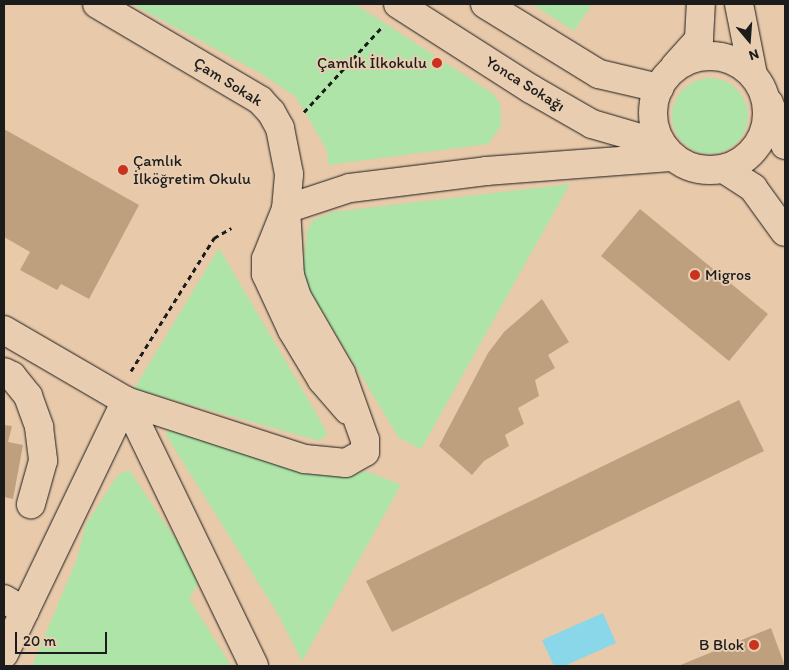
<!DOCTYPE html>
<meta charset="utf-8">
<style>
body{margin:0}
#map{position:relative;width:789px;height:670px;overflow:hidden;background:#e8c9a9;font-family:Itim,sans-serif}
div>[style]{position:absolute}
[style*='--x']{left:calc(var(--x)*1px);top:calc(var(--y)*1px);width:calc(var(--w)*1px);rotate:calc(var(--a)*1deg)}
.green>*{inset:0;background:#aee4a7}
.round{border-radius:50%}
.water>*{inset:0;background:#89d7e8}
.building>*{inset:0;background:#bea07f}
.path>*{height:3px;margin-top:-1.5px;transform-origin:0;background:repeating-linear-gradient(90deg,#1c1c1c 0 5px,transparent 0 9px)}
.roads{filter:drop-shadow(0 0 1px #1c1c1c) drop-shadow(0 0 1px #1c1c1c)}
.minor>*{height:28px;margin:-14px;padding:0 14px;transform-origin:14px;border-radius:14px;background:#e9cdb0}
.minor>.ring{margin:-14px;padding:0;box-sizing:content-box;background:none;border:28px solid #e9cdb0;border-radius:50%}
.dots>*{width:14px;height:14px;translate:-50% -50%;box-sizing:border-box;border:2px solid #e9cdb0;border-radius:50%}
span{translate:-50% -50%;white-space:nowrap;text-align:center;line-height:1.15;-webkit-text-stroke:4px #e9cdb0;paint-order:stroke}
.poi-label{font-size:16px;color:#1c1c1c}
.right{translate:-100% -50%;text-align:right}
.left{translate:0 -50%;text-align:left}
.street-label{font-size:16px;color:#1c1c1c}
.frame{position:absolute;inset:0;border:5px solid #1c1c1c;pointer-events:none}
.north{position:absolute;left:724px;top:15px;width:50px;height:50px;-webkit-text-stroke:4px #e9cdb0;paint-order:stroke;rotate:162deg;font-size:14px;font-weight:700;line-height:20px;text-align:center;color:#1c1c1c}
.north::after{content:'';display:block;margin:auto;width:18px;height:22px;background:#1c1c1c;clip-path:polygon(50% 0,100% 100%,50% 72%,0 100%)}
.scale{position:absolute;left:15px;top:632px;width:92px;height:22px;box-sizing:border-box;border:2px solid #1c1c1c;border-top:0;padding-left:6px;font-size:15px;line-height:18px;white-space:nowrap;color:#1c1c1c;-webkit-text-stroke:4px #e9cdb0;paint-order:stroke}
</style>
<div id="map">
<div class="green">
<i style="clip-path:polygon(132px 4px,355px 4px,492px 93px,500px 103px,501px 126px,488px 144px,328px 165px,327px 150px,296px 97px,260px 73px)"></i>
<i style="clip-path:polygon(532px 4px,592px 4px,574px 31px)"></i>
<i class="round" style="left:672px;top:78px;width:76px;height:76px"></i>
<i style="clip-path:polygon(570px 184px,421px 449px,399px 438px,302px 278px,307px 230px,313px 220px,333px 212px)"></i>
<i style="clip-path:polygon(219px 248px,323px 425px,327px 434px,320px 441px,134px 389px)"></i>
<i style="clip-path:polygon(168px 429px,295px 465px,355px 474px,366px 471px,401px 485px,302px 661px,278px 614px,166px 435px)"></i>
<i style="clip-path:polygon(129px 470px,202px 578px,189px 598px,231px 666px,32px 666px,77px 559px,86px 524px,118px 475px)"></i>
</div>
<div class="water">
<i style="clip-path:polygon(603px 613px,616px 643px,564px 666px,554px 666px,542px 640px)"></i>
</div>
<div class="building">
<i style="clip-path:polygon(4px 129px,139px 205px,89px 299px,61px 284px,57px 290px,20px 270px,30px 252px,4px 237px)"></i>
<i style="clip-path:polygon(640px 209px,768px 314px,729px 361px,601px 256px)"></i>
<i style="clip-path:polygon(542px 299px,569px 342px,548px 355px,555px 368px,535px 380px,539px 396px,518px 408px,524px 424px,505px 435px,509px 446px,484px 461px,472px 475px,439px 446px,488px 353px,504px 332px)"></i>
<i style="clip-path:polygon(739px 400px,764px 451px,392px 632px,366px 581px)"></i>
<i style="clip-path:polygon(4px 425px,12px 426px,8px 442px,23px 445px,13px 499px,4px 497px)"></i>
<i style="clip-path:polygon(771px 628px,785px 666px,678px 666px)"></i>
</div>
<div class="path">
<i style="--x:304;--y:112;--w:114;--a:-47.5"></i>
<i style="--x:131;--y:371;--w:157;--a:-58"></i>
<i style="--x:214;--y:238;--w:20;--a:-30"></i>
</div>
<div class="roads">
<div class="minor">
<i style="--x:398;--y:4;--w:158;--a:32.6"></i>
<i style="--x:531;--y:89;--w:70;--a:29.8"></i>
<i style="--x:592;--y:124;--w:72;--a:16.2"></i>
<i style="--x:485;--y:4;--w:134;--a:31.6"></i>
<i style="--x:599;--y:74;--w:62;--a:13.1"></i>
<i style="--x:739;--y:4;--w:72;--a:78.8"></i>
<i class="ring" style="left:653px;top:56px;width:86px;height:86px"></i>
<i style="--x:675;--y:66;--w:36;--a:-48"></i>
<i style="--x:699;--y:39;--w:35;--a:-87"></i>
<i style="--x:769;--y:103;--w:45;--a:69.1"></i>
<i style="--x:724;--y:169;--w:35;--a:33"></i>
<i style="--x:753;--y:188;--w:54;--a:54"></i>
<i style="--x:4;--y:330;--w:141;--a:30.2"></i>
<i style="--x:126;--y:401;--w:188;--a:18"></i>
<i style="--x:305;--y:459;--w:41;--a:5.6"></i>
<i style="--x:346;--y:463;--w:22;--a:-30"></i>
<i style="--x:365;--y:452;--w:12;--a:-90"></i>
<i style="--x:365;--y:440;--w:71;--a:-109.7"></i>
<i style="--x:341;--y:373;--w:88;--a:-120.1"></i>
<i style="--x:297;--y:297;--w:22;--a:-108"></i>
<i style="--x:290;--y:276;--w:67;--a:-93.4"></i>
<i style="--x:286;--y:209;--w:35;--a:-85"></i>
<i style="--x:289;--y:174;--w:47;--a:-101.1"></i>
<i style="--x:280;--y:128;--w:18;--a:-119"></i>
<i style="--x:271;--y:112;--w:16;--a:-133"></i>
<i style="--x:260;--y:100;--w:189;--a:-149.5"></i>
<i style="--x:4;--y:372;--w:9;--a:27"></i>
<i style="--x:12;--y:376;--w:26;--a:51"></i>
<i style="--x:28;--y:396;--w:33;--a:70"></i>
<i style="--x:39;--y:427;--w:34;--a:83"></i>
<i style="--x:43;--y:461;--w:45;--a:105.6"></i>
<i style="--x:126;--y:401;--w:294;--a:64.2"></i>
<i style="--x:348;--y:410;--w:40;--a:-131"></i>
<i style="--x:322;--y:380;--w:58;--a:-121"></i>
<i style="--x:292;--y:330;--w:62;--a:-114.9"></i>
<i style="--x:266;--y:274;--w:15;--a:-90"></i>
<i style="--x:266;--y:259;--w:54;--a:-68.2"></i>
<i style="--x:286;--y:209;--w:67;--a:-18.2"></i>
<i style="--x:350;--y:188;--w:137;--a:-7.1"></i>
<i style="--x:486;--y:171;--w:188;--a:-4.3"></i>
<i style="--x:4;--y:599;--w:24;--a:30"></i>
<i style="--x:4;--y:654;--w:281;--a:-64.3"></i>
</div>
</div>
<div class="dots">
<i style="left:437px;top:63px;background:#c8321e"></i>
<i style="left:123px;top:170px;background:#c8321e"></i>
<i style="left:695px;top:275px;background:#c8321e"></i>
<i style="left:754px;top:645px;background:#c8321e"></i>
</div>
<div class="poi-label">
<span class="right" style="left:427px;top:63px">Çamlık İlkokulu</span>
<span class="left" style="left:133px;top:170px">Çamlık<br>İlköğretim Okulu</span>
<span class="left" style="left:705px;top:275px">Migros</span>
<span class="right" style="left:744px;top:645px">B Blok</span>
</div>
<div class="street-label">
<span style="left:228px;top:82px;rotate:32deg">Çam Sokak</span>
<span style="left:525px;top:84px;rotate:32deg">Yonca Sokağı</span>
</div>
<div class="frame"></div>
<div class="north">N</div>
<div class="scale">20 m</div>
</div>
